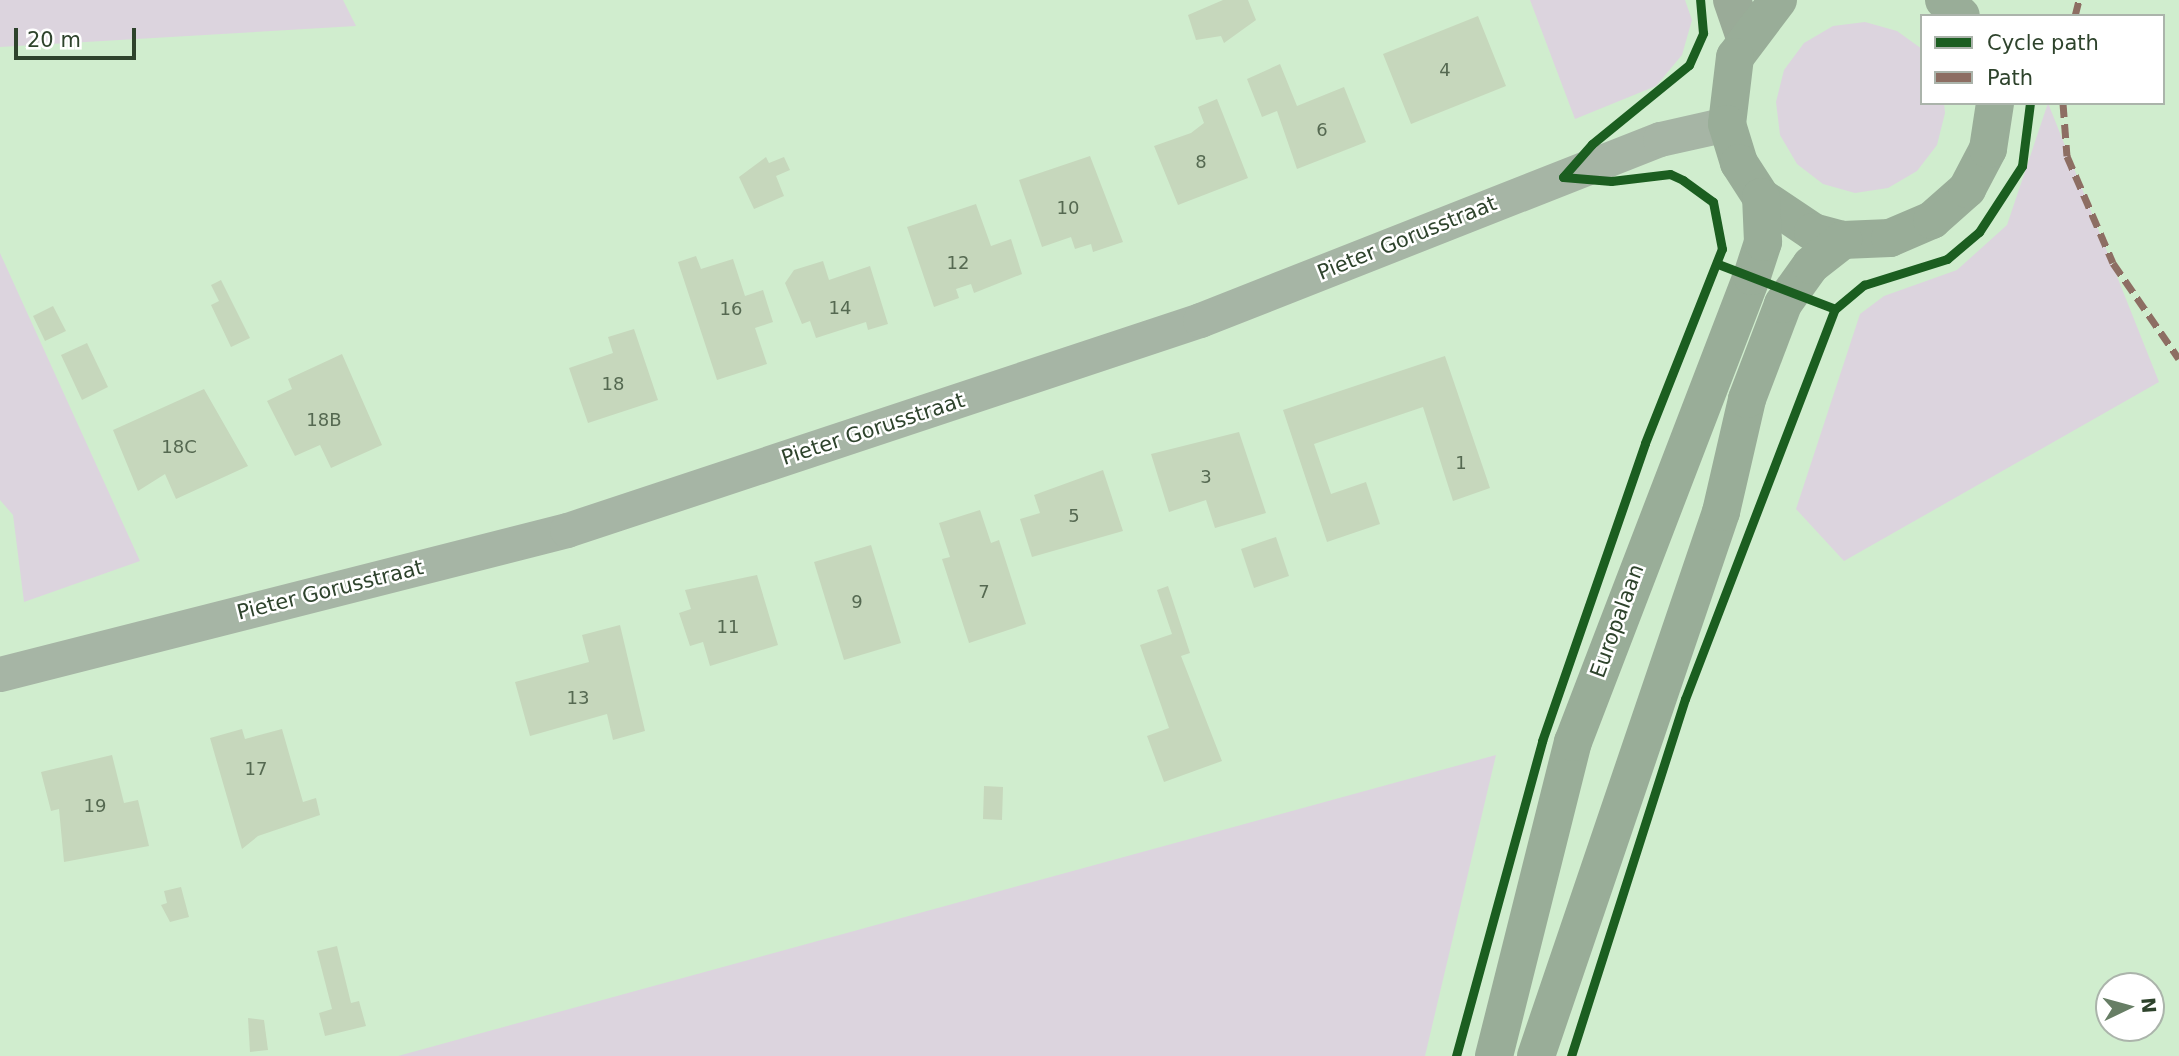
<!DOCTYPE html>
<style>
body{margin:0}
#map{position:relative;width:2179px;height:1056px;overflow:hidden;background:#d0edce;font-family:"DejaVu Sans",sans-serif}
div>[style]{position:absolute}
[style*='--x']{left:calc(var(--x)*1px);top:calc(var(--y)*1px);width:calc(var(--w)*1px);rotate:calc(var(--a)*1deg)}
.green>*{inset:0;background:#dcd4de}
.building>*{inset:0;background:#c6d7bc}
.minor>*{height:35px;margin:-17.5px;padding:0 17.5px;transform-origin:17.5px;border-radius:17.5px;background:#a6b5a5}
.secondary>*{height:38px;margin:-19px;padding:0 19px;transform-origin:19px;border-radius:19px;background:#9aab98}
.primary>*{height:38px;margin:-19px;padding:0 19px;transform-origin:19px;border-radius:19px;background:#99ad98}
.quiet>*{height:7px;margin-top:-3.5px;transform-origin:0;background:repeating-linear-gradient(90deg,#8d6e63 0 14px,transparent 0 21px)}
.cycleway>*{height:9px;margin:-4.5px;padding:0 4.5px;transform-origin:4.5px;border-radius:4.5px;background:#1b5e20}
span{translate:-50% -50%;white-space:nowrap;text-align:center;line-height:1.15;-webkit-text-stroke:5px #fff;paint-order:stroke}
.number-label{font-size:18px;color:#556951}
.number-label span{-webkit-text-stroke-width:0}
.street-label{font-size:21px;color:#2e432c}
.legend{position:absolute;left:1920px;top:14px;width:245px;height:91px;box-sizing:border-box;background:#fff;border:2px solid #abb4ab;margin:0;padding:9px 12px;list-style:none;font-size:21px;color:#2e432c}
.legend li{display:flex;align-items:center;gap:14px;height:35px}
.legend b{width:35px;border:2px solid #abb4ab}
.north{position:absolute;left:2095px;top:972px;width:70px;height:70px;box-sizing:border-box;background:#fff;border:2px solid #abb4ab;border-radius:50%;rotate:85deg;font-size:19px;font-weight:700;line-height:28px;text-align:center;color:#2e432c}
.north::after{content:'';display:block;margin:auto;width:24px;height:32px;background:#677e65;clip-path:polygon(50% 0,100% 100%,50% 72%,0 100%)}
.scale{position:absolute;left:14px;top:28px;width:122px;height:32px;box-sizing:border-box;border:4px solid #2e432c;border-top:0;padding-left:9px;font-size:21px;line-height:24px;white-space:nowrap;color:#2e432c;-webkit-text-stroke:5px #fff;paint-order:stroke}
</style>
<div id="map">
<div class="green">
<i style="clip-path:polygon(0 0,343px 0,356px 26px,0 47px)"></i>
<i style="clip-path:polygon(1530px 0,1685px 0,1692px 20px,1682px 55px,1656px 86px,1575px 119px)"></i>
<i style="clip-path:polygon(1865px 22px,1897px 31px,1922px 49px,1922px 103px,1944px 103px,1945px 113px,1937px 145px,1917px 171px,1888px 188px,1855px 193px,1823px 184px,1797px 164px,1780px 135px,1776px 102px,1784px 70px,1804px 43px,1833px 26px)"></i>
<i style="clip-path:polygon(2048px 103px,2159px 382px,1844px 561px,1796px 509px,1860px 314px,1884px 296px,1957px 270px,2007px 225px)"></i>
<i style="clip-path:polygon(0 253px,140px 561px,24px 602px,13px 515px,0 500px)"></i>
<i style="clip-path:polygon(1496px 755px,1425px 1056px,398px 1056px)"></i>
</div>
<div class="building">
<i style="clip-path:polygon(1223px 0,1248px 0,1256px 20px,1224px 43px,1221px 36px,1196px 40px,1188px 15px)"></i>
<i style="clip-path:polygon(1478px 16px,1506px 86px,1411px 124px,1383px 54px)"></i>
<i style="clip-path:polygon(1280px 64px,1297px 106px,1344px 87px,1366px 142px,1297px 169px,1277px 111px,1262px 117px,1247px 79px)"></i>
<i style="clip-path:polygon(1217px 99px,1248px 178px,1178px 205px,1154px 146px,1191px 133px,1204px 123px,1198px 107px)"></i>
<i style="clip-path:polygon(1090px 156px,1123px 242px,1093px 252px,1091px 244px,1075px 249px,1071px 237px,1042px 247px,1019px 180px)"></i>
<i style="clip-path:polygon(766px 157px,769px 163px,784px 157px,790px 170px,776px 176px,784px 196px,754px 209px,739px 177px)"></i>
<i style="clip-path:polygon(976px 204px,991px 246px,1011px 239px,1022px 274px,974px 293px,971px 284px,956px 289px,959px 298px,934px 307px,907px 227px)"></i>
<i style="clip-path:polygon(696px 256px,701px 269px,733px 259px,745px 296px,763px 290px,773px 322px,755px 328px,767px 364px,717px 380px,678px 262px)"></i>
<i style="clip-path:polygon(823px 261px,829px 280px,870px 266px,888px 324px,868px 330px,866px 322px,816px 338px,810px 321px,802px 324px,785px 283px,794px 270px)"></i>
<i style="clip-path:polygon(221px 280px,250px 338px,231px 347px,211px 305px,219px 301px,211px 285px)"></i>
<i style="clip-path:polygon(53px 306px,66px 331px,45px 341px,33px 316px)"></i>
<i style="clip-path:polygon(634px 329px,658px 400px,588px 423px,569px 368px,613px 353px,608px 337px)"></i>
<i style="clip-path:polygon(87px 343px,108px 387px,82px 400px,61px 355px)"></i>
<i style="clip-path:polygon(342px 354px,382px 445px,331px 468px,320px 445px,295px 456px,267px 401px,292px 389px,288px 379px)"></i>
<i style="clip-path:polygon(1445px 356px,1490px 488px,1453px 501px,1423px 407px,1314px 444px,1331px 494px,1366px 482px,1380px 524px,1327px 542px,1283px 410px)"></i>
<i style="clip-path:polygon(204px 389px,248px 466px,176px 499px,165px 474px,138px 491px,113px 430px)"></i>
<i style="clip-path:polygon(1239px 432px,1266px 513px,1215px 528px,1206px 500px,1169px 512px,1151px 454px)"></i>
<i style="clip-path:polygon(1103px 470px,1123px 531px,1032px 557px,1020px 519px,1040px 513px,1034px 495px)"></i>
<i style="clip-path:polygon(980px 510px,991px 543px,999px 540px,1026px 624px,969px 643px,942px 559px,950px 557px,939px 523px)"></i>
<i style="clip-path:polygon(1276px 537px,1289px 576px,1254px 588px,1241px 549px)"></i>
<i style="clip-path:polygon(871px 545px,901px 643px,844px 660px,814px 562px)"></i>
<i style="clip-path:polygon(757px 575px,778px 645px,710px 666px,703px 642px,690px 646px,679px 613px,691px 609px,685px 590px)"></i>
<i style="clip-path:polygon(1168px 586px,1190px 653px,1181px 656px,1222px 761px,1164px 782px,1147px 736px,1169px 728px,1140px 645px,1172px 634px,1157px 590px)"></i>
<i style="clip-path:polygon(620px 625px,645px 731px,613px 740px,607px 714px,530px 736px,515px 682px,589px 662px,582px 635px)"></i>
<i style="clip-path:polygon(242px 729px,245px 739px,282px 729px,303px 802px,316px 798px,320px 815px,258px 836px,242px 849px,210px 738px)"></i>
<i style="clip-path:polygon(112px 755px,124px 803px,138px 800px,149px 846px,64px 862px,59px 809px,51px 811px,41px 772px)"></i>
<i style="clip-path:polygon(984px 786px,1003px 787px,1002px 820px,983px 819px)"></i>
<i style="clip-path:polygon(181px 887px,189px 917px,170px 922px,161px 905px,167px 903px,164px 891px)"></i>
<i style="clip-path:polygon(337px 946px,351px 1003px,359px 1001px,366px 1026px,325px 1036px,319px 1013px,332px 1009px,317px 951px)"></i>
<i style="clip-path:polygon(248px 1018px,264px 1020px,268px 1050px,250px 1052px)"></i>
</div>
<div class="minor">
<i style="--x:0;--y:674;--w:585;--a:-14.25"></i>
<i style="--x:567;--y:530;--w:667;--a:-18.35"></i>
<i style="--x:1200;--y:320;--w:494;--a:-21.5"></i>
<i style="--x:1660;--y:139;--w:69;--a:-12.6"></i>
</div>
<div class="secondary">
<i style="--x:1732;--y:0;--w:39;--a:71"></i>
</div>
<div class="primary">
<i style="--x:1778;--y:0;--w:71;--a:127"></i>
<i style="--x:1735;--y:57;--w:67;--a:96.8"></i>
<i style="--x:1727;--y:124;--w:41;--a:72.9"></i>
<i style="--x:1739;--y:163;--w:40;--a:57.1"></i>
<i style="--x:1761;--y:197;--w:63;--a:33.9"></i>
<i style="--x:1813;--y:232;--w:31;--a:15"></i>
<i style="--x:1843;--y:240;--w:47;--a:-2.4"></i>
<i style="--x:1890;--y:238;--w:46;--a:-23.2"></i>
<i style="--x:1932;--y:220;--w:47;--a:-41.5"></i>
<i style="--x:1967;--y:189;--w:45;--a:-62.3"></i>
<i style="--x:1988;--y:149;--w:47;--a:-81.3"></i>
<i style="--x:1944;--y:0;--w:23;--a:43"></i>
<i style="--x:1494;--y:1056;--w:324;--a:-75.9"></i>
<i style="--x:1573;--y:742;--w:499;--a:-69"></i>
<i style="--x:1752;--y:276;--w:36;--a:-72"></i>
<i style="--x:1763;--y:242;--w:45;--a:-92.5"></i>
<i style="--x:1536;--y:1056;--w:575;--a:-71.22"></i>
<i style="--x:1721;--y:512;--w:116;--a:-77"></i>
<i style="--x:1747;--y:399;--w:102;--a:-69.2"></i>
<i style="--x:1783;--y:304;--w:48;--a:-54.3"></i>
<i style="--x:1811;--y:265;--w:41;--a:-38"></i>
</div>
<div class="quiet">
<i style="--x:2075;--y:16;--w:16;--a:-76"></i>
<i style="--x:2063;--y:103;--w:53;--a:85.7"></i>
<i style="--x:2067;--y:156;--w:116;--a:66.7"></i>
<i style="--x:2113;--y:263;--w:116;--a:55.5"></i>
</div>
<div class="cycleway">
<i style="--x:1563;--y:177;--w:44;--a:-48.7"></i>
<i style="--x:1592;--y:144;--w:125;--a:-39.2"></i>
<i style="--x:1689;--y:65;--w:35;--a:-66"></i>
<i style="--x:1703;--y:33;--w:33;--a:-95"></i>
<i style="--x:1718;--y:264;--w:125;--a:21"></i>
<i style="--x:1456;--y:1056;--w:327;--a:-74.7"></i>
<i style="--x:1542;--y:741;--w:315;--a:-70.9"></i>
<i style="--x:1645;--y:443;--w:209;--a:-68.4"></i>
<i style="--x:1722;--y:249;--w:48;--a:-100.8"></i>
<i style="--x:1713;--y:202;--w:37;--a:-144"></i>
<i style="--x:1683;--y:180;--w:14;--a:-155"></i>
<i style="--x:1670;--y:174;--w:59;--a:173.2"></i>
<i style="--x:1611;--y:181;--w:48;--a:-175.2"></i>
<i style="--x:1571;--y:1056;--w:375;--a:-72.3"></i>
<i style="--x:1685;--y:699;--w:418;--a:-69"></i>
<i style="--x:1835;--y:309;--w:38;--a:-40"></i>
<i style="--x:1864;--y:285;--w:87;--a:-17.4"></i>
<i style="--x:1947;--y:259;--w:42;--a:-40.2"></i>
<i style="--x:1979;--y:232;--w:79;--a:-56.9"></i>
<i style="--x:2022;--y:166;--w:64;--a:-82.8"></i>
</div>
<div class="number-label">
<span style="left:1445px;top:70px">4</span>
<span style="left:1322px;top:130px">6</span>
<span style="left:1201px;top:162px">8</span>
<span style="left:1068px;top:208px">10</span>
<span style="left:958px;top:263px">12</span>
<span style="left:840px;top:308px">14</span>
<span style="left:731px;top:309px">16</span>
<span style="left:613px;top:384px">18</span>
<span style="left:324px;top:420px">18B</span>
<span style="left:179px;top:447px">18C</span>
<span style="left:1461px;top:463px">1</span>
<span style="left:1206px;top:477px">3</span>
<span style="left:1074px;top:516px">5</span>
<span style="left:984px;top:592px">7</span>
<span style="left:857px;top:602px">9</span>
<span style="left:728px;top:627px">11</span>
<span style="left:578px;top:698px">13</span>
<span style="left:256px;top:769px">17</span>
<span style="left:95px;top:806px">19</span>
</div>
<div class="street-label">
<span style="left:1407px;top:238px;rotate:-22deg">Pieter Gorusstraat</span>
<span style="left:873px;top:429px;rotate:-18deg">Pieter Gorusstraat</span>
<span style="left:330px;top:590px;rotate:-14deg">Pieter Gorusstraat</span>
<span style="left:1617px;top:621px;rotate:-70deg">Europalaan</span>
</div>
<ul class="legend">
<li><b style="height:9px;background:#1b5e20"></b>Cycle path</li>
<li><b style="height:9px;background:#8d6e63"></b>Path</li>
</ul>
<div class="north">N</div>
<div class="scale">20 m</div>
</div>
